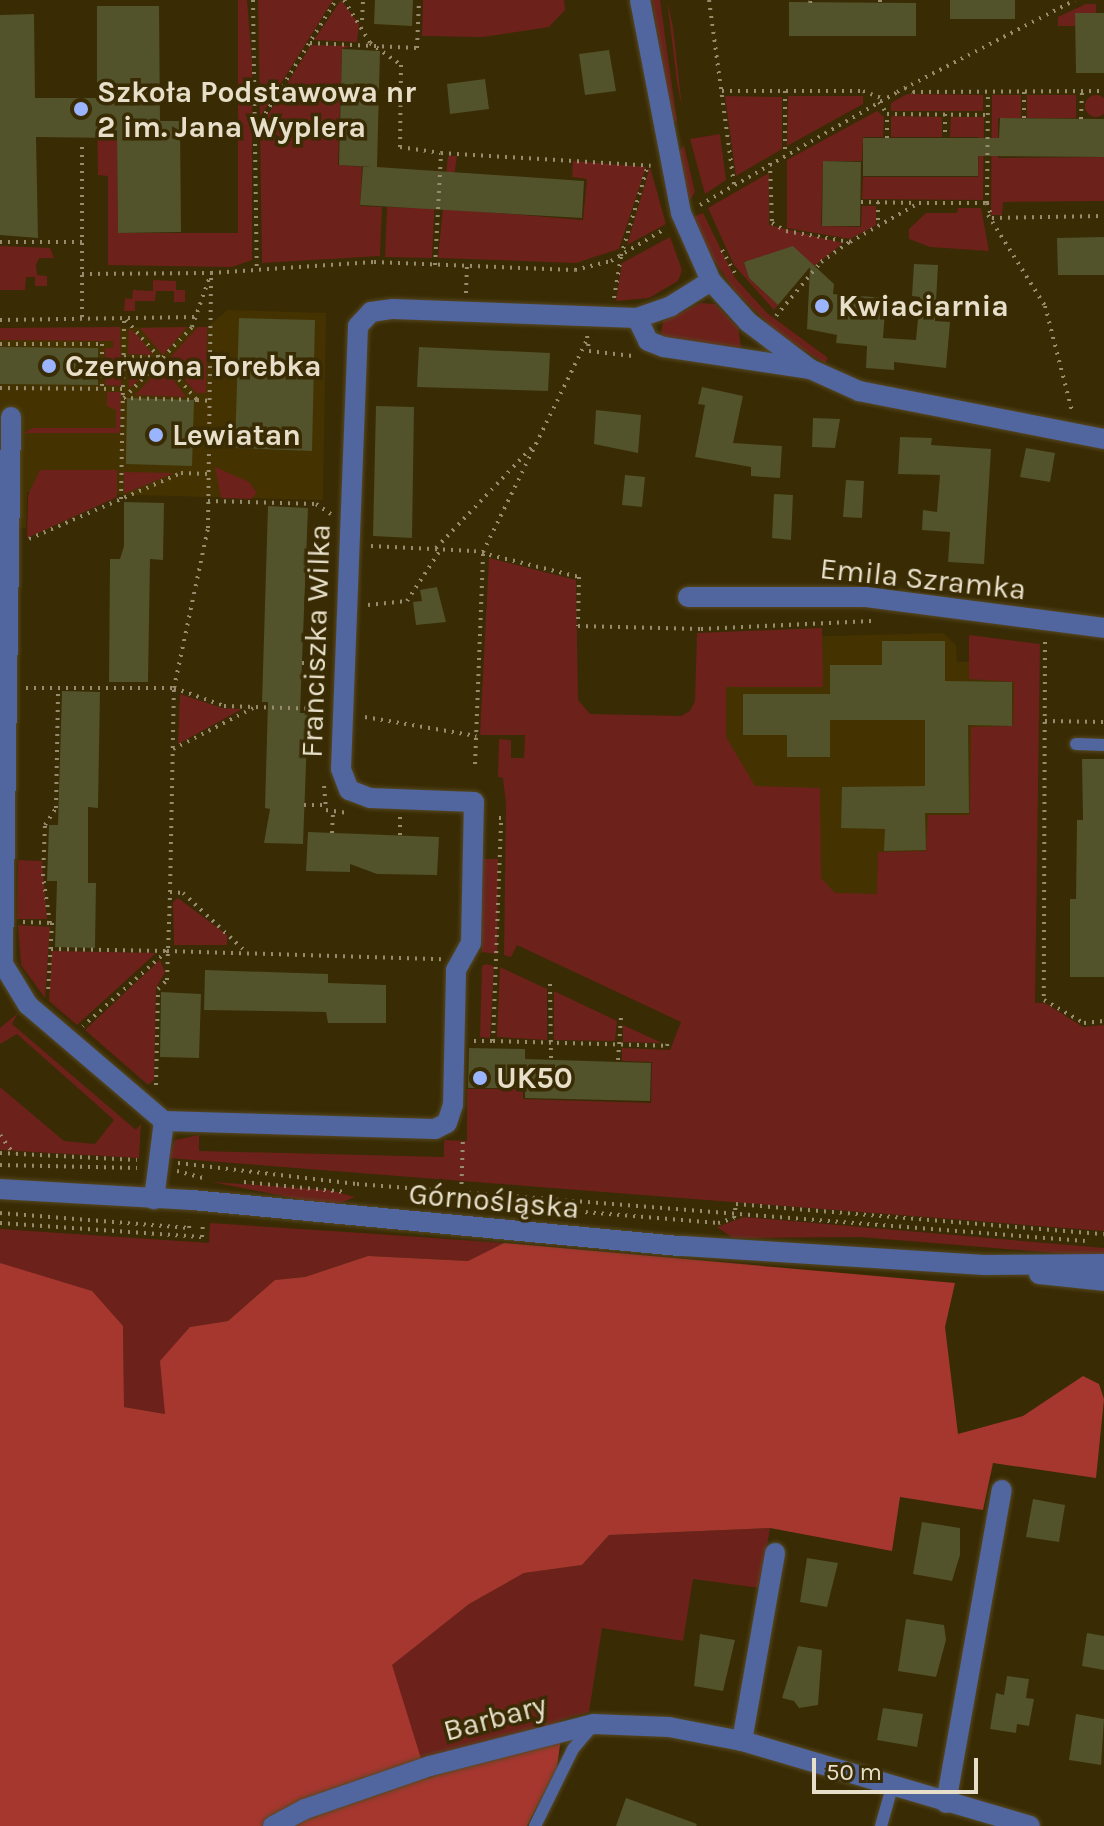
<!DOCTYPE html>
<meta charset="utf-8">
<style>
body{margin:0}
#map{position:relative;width:1104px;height:1826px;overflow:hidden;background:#392b03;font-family:Karla,sans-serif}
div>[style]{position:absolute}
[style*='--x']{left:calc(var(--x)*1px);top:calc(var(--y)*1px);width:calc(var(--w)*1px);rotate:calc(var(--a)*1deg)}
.built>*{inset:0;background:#430}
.green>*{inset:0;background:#6d211b}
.round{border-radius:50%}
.forest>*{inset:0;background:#a6372f}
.building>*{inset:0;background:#52522b}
.path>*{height:4px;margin-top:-2px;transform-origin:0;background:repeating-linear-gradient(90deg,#978c6e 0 2px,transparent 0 8px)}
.roads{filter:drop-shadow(0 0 2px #554823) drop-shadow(0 0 2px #554823)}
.service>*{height:12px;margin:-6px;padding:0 6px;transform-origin:6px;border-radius:6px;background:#51659e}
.minor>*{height:20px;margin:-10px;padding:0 10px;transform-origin:10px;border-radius:10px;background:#51659e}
.tertiary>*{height:20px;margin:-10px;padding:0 10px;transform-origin:10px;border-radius:10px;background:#51659e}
.dots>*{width:22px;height:22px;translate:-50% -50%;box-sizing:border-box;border:4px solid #392b03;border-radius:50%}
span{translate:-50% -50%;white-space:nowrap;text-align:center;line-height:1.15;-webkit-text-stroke:7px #392b03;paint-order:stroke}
.poi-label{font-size:30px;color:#e7dfca;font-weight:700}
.left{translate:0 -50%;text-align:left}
.street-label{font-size:30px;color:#e7dfca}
.scale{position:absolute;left:812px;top:1758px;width:166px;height:36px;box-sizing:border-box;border:4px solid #e7dfca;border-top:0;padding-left:10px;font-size:24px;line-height:28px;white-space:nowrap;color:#e7dfca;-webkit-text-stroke:6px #392b03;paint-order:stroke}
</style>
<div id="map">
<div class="built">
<i style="clip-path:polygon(228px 310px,326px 313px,323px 500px,27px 492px,26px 528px,0 527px,0 328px,207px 327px)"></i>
<i style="clip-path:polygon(943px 633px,956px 645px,957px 662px,1011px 662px,1025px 689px,1025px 1005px,898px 1046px,721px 739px,714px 639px)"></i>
</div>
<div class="green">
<i style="clip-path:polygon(238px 0,247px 0,252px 62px,252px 260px,232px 267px,108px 265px,108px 176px,98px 175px,97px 118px,117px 118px,118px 233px,238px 233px)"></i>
<i style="clip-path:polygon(258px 0,333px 0,260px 117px)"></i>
<i style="clip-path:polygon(341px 0,359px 24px,357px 42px,314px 40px)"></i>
<i style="clip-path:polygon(423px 0,564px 0,565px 10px,549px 27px,483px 37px,422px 36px)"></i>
<i style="clip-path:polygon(652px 0,660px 0,677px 121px,673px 121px)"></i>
<i style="clip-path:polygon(667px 0,673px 27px,682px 108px,677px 82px)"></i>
<i style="clip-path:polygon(1086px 4px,1096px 4px,1096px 13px,1075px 13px,1075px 26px,1058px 26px,1058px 17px)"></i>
<i style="clip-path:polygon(311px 45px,351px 46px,342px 49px,338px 165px,362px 167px,360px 206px,382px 207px,380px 256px,262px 263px,260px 128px)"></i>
<i style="clip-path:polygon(907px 94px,983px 95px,983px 111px,891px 111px,891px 103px)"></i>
<i class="round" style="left:1085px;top:95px;width:22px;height:22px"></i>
<i style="clip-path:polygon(992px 95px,1021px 95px,1021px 118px,998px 118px,998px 158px,1104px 157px,1104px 201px,1003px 202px,1002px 215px,991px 215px)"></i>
<i style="clip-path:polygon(1027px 95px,1076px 95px,1076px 118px,1027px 118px)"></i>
<i style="clip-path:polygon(725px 96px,782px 97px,782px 149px,736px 176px)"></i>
<i style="clip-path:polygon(788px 96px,863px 96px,863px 104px,787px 146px)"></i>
<i style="clip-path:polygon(877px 111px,884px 117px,883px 137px,863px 137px,862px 161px,823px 161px,821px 226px,861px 227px,862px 206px,876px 206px,876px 225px,850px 239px,787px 228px,787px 160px)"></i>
<i style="clip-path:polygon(891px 116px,942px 117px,942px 137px,891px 137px)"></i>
<i style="clip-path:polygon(951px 117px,984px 117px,983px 200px,862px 199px,863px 177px,978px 177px,979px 137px,950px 137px)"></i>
<i style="clip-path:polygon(720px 134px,726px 180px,705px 194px,690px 139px)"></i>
<i style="clip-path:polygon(684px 145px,695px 192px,689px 201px,679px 152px)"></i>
<i style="clip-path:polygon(448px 156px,457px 156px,449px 209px,583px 220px,587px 179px,572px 177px,573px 161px,646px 167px,619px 249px,576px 263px,438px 258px)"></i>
<i style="clip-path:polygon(650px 167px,666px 224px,627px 245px)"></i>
<i style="clip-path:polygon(769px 173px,769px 225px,843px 243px,814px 266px,744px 261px,749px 278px,778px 305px,774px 310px,734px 265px,708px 208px)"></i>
<i style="clip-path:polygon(436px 178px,432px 258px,385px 257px,387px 207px,426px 208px)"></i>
<i style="clip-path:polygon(958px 208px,981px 208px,989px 251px,930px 247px,909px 239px,909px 229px,926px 213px,957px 213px)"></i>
<i style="clip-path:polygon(703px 213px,735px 278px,767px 313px,828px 358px,825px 363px,780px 335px,735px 291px,707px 250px,693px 217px)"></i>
<i style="clip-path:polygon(670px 237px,682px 270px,678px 281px,649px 298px,616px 301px,622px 263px)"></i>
<i style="clip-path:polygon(0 246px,50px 248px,54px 258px,39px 258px,36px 265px,37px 275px,47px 276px,47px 286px,35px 286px,35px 277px,26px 277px,25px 290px,0 290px)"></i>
<i style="clip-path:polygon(153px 280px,176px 281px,176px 290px,185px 290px,185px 302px,174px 302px,174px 291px,156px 291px,155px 301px,135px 301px,135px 311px,124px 311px,125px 298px,132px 299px,133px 290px,153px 291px)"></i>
<i style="clip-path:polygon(701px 303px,715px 304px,738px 328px,741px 346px,736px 352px,660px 340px,663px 321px)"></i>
<i style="clip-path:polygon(120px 327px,121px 386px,105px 385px,105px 348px,113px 348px,113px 341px,0 340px,0 328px)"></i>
<i style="clip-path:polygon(187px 327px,163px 355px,140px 328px)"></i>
<i style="clip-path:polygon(198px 327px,207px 327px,206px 393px,196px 393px,168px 360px)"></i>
<i style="clip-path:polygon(129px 328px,139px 337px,153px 355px,128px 354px)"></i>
<i style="clip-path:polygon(128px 359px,159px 360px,129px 389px)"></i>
<i style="clip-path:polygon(163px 366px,186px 397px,135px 395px)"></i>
<i style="clip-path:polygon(107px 392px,121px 392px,120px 433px,23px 433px,33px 428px,116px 428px,116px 410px,107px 406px)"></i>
<i style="clip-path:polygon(215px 467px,249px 482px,257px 493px,251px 499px,221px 498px)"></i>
<i style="clip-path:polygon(40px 470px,117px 470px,117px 497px,27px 538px,28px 495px)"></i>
<i style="clip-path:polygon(124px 472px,174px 473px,124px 494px)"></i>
<i style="clip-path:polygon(489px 558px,576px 580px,578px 700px,590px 714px,681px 716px,690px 711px,695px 701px,697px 633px,822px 628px,823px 687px,726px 687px,726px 737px,755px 786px,820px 788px,821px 878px,835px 893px,877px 894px,878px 852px,926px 851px,928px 815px,970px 815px,971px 727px,1013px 726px,1014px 682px,969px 679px,969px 635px,1040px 644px,1035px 1003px,1045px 1003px,1083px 1027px,1104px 1025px,1104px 1231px,168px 1158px,175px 1140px,199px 1135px,199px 1151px,444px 1157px,444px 1140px,467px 1141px,467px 1089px,523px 1089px,523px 1099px,651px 1103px,652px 1062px,622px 1061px,622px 1048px,670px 1050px,681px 1022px,517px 945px,511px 957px,504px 955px,506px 804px,503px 778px,498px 777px,499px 739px,511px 740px,511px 758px,524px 758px,525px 735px,480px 735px)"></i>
<i style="clip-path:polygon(180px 694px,222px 708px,242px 709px,178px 744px)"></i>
<i style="clip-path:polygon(482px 859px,498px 859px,497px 954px,482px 952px)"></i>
<i style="clip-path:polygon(18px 860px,42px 861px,47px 919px,17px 919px)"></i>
<i style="clip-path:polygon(178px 898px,227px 935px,227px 945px,174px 945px,173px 902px)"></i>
<i style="clip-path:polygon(18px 925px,50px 927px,45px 998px,21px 965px)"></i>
<i style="clip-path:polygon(52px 951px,156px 953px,77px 1025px,49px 1001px)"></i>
<i style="clip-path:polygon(160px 960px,165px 972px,156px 988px,154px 1080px,148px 1085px,85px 1030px)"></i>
<i style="clip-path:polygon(486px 964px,494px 966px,490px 1038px,480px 1037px,482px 966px)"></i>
<i style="clip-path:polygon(500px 967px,547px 989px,547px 1040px,497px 1037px)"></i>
<i style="clip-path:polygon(554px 991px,617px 1021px,615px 1041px,554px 1040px)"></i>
<i style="clip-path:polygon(18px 1013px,12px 1024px,136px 1130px,141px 1124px,139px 1158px,0 1150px,0 1087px,64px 1141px,95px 1144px,114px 1120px,17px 1034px,0 1044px,0 1028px)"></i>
<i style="clip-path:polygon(623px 1025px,662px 1043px,623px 1042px)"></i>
<i style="clip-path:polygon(212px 1182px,329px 1190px,355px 1197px,333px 1206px)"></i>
<i style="clip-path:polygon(744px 1217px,1104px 1248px,1104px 1257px,860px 1237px,733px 1238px,717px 1227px)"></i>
<i style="clip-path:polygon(210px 1223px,363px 1233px,504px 1243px,468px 1261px,368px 1256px,305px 1277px,275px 1280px,228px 1321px,190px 1327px,166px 1414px,124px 1407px,123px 1326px,0 1263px,0 1229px,209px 1243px)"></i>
<i style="clip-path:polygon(770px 1528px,760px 1588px,693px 1579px,683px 1641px,602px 1628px,589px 1712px,560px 1720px,561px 1737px,426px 1778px,391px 1665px,469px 1604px,524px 1573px,582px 1565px,609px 1535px)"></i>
</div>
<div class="forest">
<i style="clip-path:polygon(504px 1243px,955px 1283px,945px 1327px,958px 1434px,1023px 1416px,1083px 1376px,1099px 1384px,1104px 1399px,1096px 1478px,993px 1463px,983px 1510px,900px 1497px,892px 1551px,770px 1528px,609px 1535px,582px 1565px,524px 1573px,469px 1604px,392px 1665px,427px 1778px,561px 1737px,557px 1768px,527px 1826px,0 1826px,0 1263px,92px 1291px,123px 1326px,124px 1407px,165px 1414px,160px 1361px,190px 1327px,228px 1321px,275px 1280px,305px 1277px,368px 1256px,468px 1261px)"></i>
</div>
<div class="building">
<i style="clip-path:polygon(375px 0,413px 0,412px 26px,374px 24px)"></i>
<i style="clip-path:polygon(950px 0,1015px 0,1015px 19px,950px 19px)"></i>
<i style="clip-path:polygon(789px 2px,916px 3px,916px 36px,789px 36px)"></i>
<i style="clip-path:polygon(97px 6px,159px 6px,160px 121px,180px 121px,181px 232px,118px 233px,117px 138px,36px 137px,38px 238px,0 235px,0 15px,34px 14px,35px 98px,97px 98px)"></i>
<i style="clip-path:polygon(1075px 13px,1104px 13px,1104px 73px,1076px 73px)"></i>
<i style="clip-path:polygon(342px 49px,380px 51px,377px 167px,584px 181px,582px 218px,360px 205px,363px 167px,372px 167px,339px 165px)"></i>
<i style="clip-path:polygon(609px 50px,616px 91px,585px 95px,579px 54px)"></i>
<i style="clip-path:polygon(485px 79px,489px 109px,450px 114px,447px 84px)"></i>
<i style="clip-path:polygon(1000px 118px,1104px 119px,1104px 157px,978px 156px,978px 176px,863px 176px,863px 138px,999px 138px)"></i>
<i style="clip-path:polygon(823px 161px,861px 162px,860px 226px,822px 226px)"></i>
<i style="clip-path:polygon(1104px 237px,1104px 275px,1058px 275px,1057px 238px)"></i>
<i style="clip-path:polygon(793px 246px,834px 284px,833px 294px,886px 298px,883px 338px,916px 340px,920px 297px,912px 296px,914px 264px,938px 265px,935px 321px,950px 322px,946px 368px,894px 362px,894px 370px,866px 368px,867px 346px,836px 343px,837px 335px,807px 329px,810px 267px,778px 305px,749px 278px,744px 262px)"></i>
<i style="clip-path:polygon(239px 318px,315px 320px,312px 451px,235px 448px)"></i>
<i style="clip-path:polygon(0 347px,98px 348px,98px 385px,0 384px)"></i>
<i style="clip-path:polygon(419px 347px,550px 353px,548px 391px,417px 387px)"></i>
<i style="clip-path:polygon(702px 387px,743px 396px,733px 443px,782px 446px,780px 478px,751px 476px,751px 467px,695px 457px,705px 405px,698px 404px)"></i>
<i style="clip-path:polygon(127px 398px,194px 400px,192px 466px,126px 464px)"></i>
<i style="clip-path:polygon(376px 406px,414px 407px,412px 538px,373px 536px)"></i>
<i style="clip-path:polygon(596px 410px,641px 415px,638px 453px,594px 444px)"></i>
<i style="clip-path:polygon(813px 418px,840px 419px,835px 448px,812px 447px)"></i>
<i style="clip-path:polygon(900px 437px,932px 438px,931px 445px,991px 449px,984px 564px,948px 562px,950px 532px,922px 530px,923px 510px,937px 512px,940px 475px,898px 474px)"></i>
<i style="clip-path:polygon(1026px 448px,1055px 453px,1050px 482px,1020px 477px)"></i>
<i style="clip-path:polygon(625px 475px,645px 477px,642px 507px,622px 505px)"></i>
<i style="clip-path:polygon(846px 480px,864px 481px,862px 518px,843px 517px)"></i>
<i style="clip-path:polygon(774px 494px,793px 495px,791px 540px,772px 538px)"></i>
<i style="clip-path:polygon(124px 502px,164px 503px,163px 560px,150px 559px,148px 682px,109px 682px,110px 559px,120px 559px,124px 546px)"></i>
<i style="clip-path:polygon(268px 506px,308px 508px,300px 713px,308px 713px,303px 844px,264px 843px,270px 809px,265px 808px,268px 702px,262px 702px)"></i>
<i style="clip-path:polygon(437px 587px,446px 622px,416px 625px,413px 602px,422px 601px,420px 590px)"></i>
<i style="clip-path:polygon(882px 641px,945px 641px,945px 681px,1012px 682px,1012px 726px,968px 725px,969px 813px,925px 813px,926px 850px,884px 851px,885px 829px,841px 828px,842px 787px,925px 786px,925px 720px,830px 720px,830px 757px,787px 757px,787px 735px,743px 735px,743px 694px,830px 694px,830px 665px,882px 665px)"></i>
<i style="clip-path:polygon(62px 691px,100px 692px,98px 808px,88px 807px,88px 883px,96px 883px,95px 948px,55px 947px,57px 881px,47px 881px,49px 825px,58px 825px)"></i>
<i style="clip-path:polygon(1082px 759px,1104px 759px,1104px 977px,1070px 977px,1070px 899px,1076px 899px,1077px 820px,1083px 820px)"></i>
<i style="clip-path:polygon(308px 832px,439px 837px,437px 875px,377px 874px,350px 864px,350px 872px,306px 871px)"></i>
<i style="clip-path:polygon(205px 970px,328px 974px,328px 983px,386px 985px,386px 1023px,328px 1023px,326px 1012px,204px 1010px)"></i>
<i style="clip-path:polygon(161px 992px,201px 994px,199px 1058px,160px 1057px)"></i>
<i style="clip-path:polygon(469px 1048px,525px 1049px,525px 1059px,651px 1063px,650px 1101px,525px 1098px,525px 1088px,468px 1088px)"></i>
<i style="clip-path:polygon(1033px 1499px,1065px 1505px,1059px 1542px,1026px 1537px)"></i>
<i style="clip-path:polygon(922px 1522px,960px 1528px,960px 1555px,952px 1581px,913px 1574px)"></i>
<i style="clip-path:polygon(807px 1558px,838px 1563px,827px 1607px,800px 1602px)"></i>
<i style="clip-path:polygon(906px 1619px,944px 1625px,946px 1640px,936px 1677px,898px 1671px)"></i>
<i style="clip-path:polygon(1087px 1633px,1104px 1636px,1104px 1670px,1082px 1666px)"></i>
<i style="clip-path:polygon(700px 1634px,735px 1640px,723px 1691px,694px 1686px)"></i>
<i style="clip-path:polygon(798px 1646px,822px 1650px,818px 1705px,799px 1708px,794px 1701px,782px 1698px)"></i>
<i style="clip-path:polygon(1007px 1676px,1029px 1679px,1026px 1698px,1034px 1699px,1029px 1726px,1017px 1724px,1016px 1733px,990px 1729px,996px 1693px,1004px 1695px)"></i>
<i style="clip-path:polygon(883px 1708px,923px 1714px,917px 1747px,877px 1740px)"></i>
<i style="clip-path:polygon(1076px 1714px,1104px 1719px,1101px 1765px,1069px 1760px)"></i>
<i style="clip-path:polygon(626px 1798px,697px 1824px,696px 1826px,616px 1826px)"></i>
</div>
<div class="path">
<i style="--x:253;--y:0;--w:270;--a:89.2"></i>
<i style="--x:344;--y:0;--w:50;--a:58.8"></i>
<i style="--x:370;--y:43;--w:38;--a:35"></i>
<i style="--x:401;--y:65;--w:82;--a:90.7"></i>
<i style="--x:400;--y:147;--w:41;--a:8.3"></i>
<i style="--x:709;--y:0;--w:186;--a:82.3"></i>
<i style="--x:880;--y:0;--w:3;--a:90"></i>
<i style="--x:810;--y:3;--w:3;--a:-72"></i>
<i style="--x:362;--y:20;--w:20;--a:-87"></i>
<i style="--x:310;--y:43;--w:107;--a:2.7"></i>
<i style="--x:417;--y:48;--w:48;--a:-87.6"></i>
<i style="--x:905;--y:88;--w:9;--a:27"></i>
<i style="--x:913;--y:92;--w:191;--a:-0.3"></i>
<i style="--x:722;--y:91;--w:141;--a:0"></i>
<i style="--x:863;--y:91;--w:22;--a:21"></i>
<i style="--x:785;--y:91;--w:64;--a:90"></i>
<i style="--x:1024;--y:92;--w:27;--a:90"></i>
<i style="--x:879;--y:102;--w:14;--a:56"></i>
<i style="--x:887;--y:114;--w:101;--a:0.6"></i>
<i style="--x:945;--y:114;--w:24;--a:90"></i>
<i style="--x:1081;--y:119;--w:28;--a:-88"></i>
<i style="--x:257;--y:127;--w:150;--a:-58.1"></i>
<i style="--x:887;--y:138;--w:24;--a:-90"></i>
<i style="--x:770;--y:163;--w:60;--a:88.1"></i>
<i style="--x:772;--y:223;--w:16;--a:30"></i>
<i style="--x:786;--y:231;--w:65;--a:9.8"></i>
<i style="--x:850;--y:242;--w:79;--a:-29.5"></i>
<i style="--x:919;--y:203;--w:68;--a:0"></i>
<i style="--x:987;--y:203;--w:111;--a:-89.5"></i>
<i style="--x:861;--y:202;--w:56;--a:1"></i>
<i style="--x:878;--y:202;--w:24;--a:90"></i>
<i style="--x:987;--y:203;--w:16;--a:72"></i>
<i style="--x:992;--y:218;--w:112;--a:-1"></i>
<i style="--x:700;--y:205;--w:227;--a:-29.8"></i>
<i style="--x:897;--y:92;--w:200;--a:-27.3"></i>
<i style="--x:988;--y:215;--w:107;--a:57.9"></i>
<i style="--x:1045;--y:306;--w:108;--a:75.6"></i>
<i style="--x:0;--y:242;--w:82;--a:0"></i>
<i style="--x:722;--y:250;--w:31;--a:61"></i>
<i style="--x:435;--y:265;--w:112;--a:-86.9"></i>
<i style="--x:441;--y:153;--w:210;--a:3.5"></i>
<i style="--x:82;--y:274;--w:129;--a:-0.4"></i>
<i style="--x:211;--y:273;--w:163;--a:-3.9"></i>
<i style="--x:374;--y:262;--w:201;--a:2.3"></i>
<i style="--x:575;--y:270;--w:37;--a:-14"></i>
<i style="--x:611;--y:261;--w:63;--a:-30.7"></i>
<i style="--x:466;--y:293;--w:27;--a:-88"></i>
<i style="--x:614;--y:298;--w:43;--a:-80.5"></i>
<i style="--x:621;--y:256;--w:95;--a:-73.5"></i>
<i style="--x:776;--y:316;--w:70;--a:-50.2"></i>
<i style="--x:821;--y:262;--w:35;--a:-35"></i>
<i style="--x:82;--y:317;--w:176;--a:-90"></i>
<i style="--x:0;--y:320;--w:196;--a:-0.9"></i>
<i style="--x:126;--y:320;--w:107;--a:48.4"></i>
<i style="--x:197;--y:400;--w:14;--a:4"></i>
<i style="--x:587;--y:336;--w:15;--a:82"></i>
<i style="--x:589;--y:351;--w:44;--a:6.5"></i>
<i style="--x:0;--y:344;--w:102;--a:0"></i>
<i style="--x:102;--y:344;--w:45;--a:90"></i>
<i style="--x:124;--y:357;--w:35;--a:0"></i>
<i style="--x:0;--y:388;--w:124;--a:0.5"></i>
<i style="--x:197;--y:400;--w:73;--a:-178.4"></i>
<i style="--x:124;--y:398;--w:98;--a:-46.2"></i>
<i style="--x:192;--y:327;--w:51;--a:-70.5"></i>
<i style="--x:121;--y:499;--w:180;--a:-89"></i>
<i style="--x:208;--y:501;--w:108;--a:1.6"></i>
<i style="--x:316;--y:504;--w:18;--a:34"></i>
<i style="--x:29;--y:539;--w:166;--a:-23.5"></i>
<i style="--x:181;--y:473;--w:28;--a:2"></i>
<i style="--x:371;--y:546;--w:103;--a:2.8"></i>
<i style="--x:474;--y:551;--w:108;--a:13.9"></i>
<i style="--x:579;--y:577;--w:49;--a:91.2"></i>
<i style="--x:578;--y:626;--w:123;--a:1.4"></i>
<i style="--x:701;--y:629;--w:171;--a:-2.7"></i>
<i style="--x:436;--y:548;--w:141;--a:-46.4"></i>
<i style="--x:368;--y:605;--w:39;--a:-6"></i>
<i style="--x:407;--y:601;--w:62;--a:-56.8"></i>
<i style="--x:1045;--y:642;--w:358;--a:90.2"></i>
<i style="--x:1044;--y:1000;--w:46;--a:29.9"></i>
<i style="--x:1084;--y:1023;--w:20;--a:-6"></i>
<i style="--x:302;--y:663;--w:24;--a:0"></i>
<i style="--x:26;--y:688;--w:148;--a:0"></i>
<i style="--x:174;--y:688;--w:53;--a:19.8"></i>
<i style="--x:224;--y:706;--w:98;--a:1.8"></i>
<i style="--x:365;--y:717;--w:113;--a:9.7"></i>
<i style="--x:1045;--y:721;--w:59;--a:1"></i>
<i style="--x:306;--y:738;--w:17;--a:-3"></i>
<i style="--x:173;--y:749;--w:90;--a:-27.1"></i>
<i style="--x:475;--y:764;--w:212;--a:-87.8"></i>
<i style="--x:483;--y:552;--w:236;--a:-63.9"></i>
<i style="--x:324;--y:786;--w:24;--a:85"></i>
<i style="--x:326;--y:810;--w:22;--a:8"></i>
<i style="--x:304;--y:805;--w:20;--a:0"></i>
<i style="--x:332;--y:833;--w:21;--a:-87"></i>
<i style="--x:400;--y:835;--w:18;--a:-90"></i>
<i style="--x:170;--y:892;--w:204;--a:-88.9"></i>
<i style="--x:174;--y:688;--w:164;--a:-78"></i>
<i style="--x:208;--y:528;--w:255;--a:-89.3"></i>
<i style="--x:23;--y:922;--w:29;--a:2"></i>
<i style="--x:52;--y:923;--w:70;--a:93.3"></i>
<i style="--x:50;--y:923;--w:48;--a:-98.5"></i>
<i style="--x:43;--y:876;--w:51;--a:-87.8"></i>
<i style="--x:45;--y:825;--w:20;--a:-57"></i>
<i style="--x:56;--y:808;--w:120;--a:-89"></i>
<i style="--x:51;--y:949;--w:116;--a:1"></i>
<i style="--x:167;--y:951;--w:113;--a:138.2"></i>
<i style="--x:167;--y:951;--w:274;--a:1.7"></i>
<i style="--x:550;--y:984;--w:74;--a:89.2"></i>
<i style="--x:474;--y:1041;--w:19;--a:0"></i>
<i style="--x:493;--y:1041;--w:223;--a:-87.9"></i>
<i style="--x:501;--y:818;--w:8;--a:180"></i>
<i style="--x:493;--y:1041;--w:174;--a:1.6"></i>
<i style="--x:667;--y:1046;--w:6;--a:-72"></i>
<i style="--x:618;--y:1060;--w:43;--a:-86"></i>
<i style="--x:156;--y:1085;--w:96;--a:-88.8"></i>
<i style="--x:158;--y:989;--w:13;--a:-45"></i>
<i style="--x:167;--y:980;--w:88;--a:-88"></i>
<i style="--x:170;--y:892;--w:13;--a:4"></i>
<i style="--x:183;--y:893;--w:86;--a:43.1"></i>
<i style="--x:0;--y:1135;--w:24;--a:54"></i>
<i style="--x:0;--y:1153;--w:137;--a:2.9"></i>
<i style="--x:178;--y:1163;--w:180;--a:6.7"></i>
<i style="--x:357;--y:1184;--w:730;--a:4.48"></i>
<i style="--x:0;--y:1165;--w:137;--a:1.3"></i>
<i style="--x:177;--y:1171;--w:27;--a:15"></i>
<i style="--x:244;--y:1182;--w:102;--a:5.6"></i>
<i style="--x:461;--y:1200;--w:63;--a:-88.2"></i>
<i style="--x:450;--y:1201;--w:269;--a:4.7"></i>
<i style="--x:718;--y:1223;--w:17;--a:-17"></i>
<i style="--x:734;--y:1218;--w:14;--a:-82"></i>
<i style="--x:736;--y:1204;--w:369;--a:4.7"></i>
<i style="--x:0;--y:1213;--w:190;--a:4.5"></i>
<i style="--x:189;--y:1228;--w:8;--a:-83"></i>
<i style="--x:0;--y:1223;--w:202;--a:4"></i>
<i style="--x:202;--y:1237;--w:15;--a:-86"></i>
</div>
<div class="roads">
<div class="service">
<i style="--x:1076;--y:744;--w:28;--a:2"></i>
<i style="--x:535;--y:1826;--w:86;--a:-63.7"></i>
<i style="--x:573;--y:1749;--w:30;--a:-50"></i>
<i style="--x:881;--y:1826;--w:41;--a:-74.2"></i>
</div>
<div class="minor">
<i style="--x:637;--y:318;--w:25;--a:64"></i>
<i style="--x:648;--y:341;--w:17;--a:21"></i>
<i style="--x:664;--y:347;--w:148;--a:8.6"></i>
<i style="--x:11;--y:417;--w:547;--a:90.84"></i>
<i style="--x:3;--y:964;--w:48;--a:58.6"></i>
<i style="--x:28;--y:1005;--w:179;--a:40.5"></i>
<i style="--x:164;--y:1121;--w:79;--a:97.3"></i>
<i style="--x:688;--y:597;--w:178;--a:0"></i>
<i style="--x:866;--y:597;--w:240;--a:7.4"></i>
<i style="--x:164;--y:1121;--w:271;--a:1.7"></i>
<i style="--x:435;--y:1129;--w:13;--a:-27"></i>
<i style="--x:447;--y:1123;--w:19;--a:-72"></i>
<i style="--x:453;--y:1105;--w:135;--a:-88.7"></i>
<i style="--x:456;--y:970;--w:31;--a:-61"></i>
<i style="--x:471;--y:943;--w:141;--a:-88.8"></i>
<i style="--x:474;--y:802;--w:104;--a:-177.8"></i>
<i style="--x:370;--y:798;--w:22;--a:-159"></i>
<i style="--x:349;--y:790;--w:22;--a:-111"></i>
<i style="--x:341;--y:769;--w:443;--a:-87.8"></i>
<i style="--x:358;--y:326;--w:19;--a:-47"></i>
<i style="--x:371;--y:312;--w:22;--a:-8"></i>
<i style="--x:393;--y:309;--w:244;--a:2.1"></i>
<i style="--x:637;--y:318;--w:36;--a:-19"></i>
<i style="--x:671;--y:306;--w:47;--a:-32"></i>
<i style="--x:742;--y:1741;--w:191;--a:-80"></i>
<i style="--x:946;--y:1803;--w:318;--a:-79.9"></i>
<i style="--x:273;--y:1826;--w:36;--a:-28"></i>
<i style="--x:305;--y:1809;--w:132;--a:-19"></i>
<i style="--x:430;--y:1766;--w:169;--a:-14.4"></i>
<i style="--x:594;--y:1724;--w:75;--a:2.3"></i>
<i style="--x:669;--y:1727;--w:74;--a:10.9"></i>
<i style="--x:742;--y:1741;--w:300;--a:16.4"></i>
</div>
<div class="tertiary">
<i style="--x:640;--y:0;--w:217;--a:79.1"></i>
<i style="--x:681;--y:213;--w:74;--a:66.2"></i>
<i style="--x:711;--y:281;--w:55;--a:47.9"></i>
<i style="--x:748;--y:322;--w:78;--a:37.2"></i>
<i style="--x:810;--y:369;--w:54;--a:24.2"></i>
<i style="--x:859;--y:391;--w:250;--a:11.1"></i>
<i style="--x:0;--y:1189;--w:192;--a:3.3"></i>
<i style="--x:192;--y:1200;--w:493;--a:5.4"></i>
<i style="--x:683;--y:1246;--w:302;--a:3.6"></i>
<i style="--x:984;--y:1265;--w:120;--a:-0.5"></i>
<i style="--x:1039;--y:1274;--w:65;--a:6.1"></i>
</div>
</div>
<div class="dots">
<i style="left:81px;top:109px;background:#9ab5fd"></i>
<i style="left:822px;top:306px;background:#9ab5fd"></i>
<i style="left:49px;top:366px;background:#9ab5fd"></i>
<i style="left:156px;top:435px;background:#9ab5fd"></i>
<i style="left:480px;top:1078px;background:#9ab5fd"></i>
</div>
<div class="poi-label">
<span class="left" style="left:97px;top:109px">Szkoła Podstawowa nr<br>2 im. Jana Wyplera</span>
<span class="left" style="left:838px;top:306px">Kwiaciarnia</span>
<span class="left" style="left:65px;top:366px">Czerwona Torebka</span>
<span class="left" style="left:172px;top:435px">Lewiatan</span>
<span class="left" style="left:496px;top:1078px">UK50</span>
</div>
<div class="street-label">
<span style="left:923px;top:579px;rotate:6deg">Emila Szramka</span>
<span style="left:316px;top:641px;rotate:-88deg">Franciszka Wilka</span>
<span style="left:494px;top:1201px;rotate:5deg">Górnośląska</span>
<span style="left:495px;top:1718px;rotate:-15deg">Barbary</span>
</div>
<div class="scale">50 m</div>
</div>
